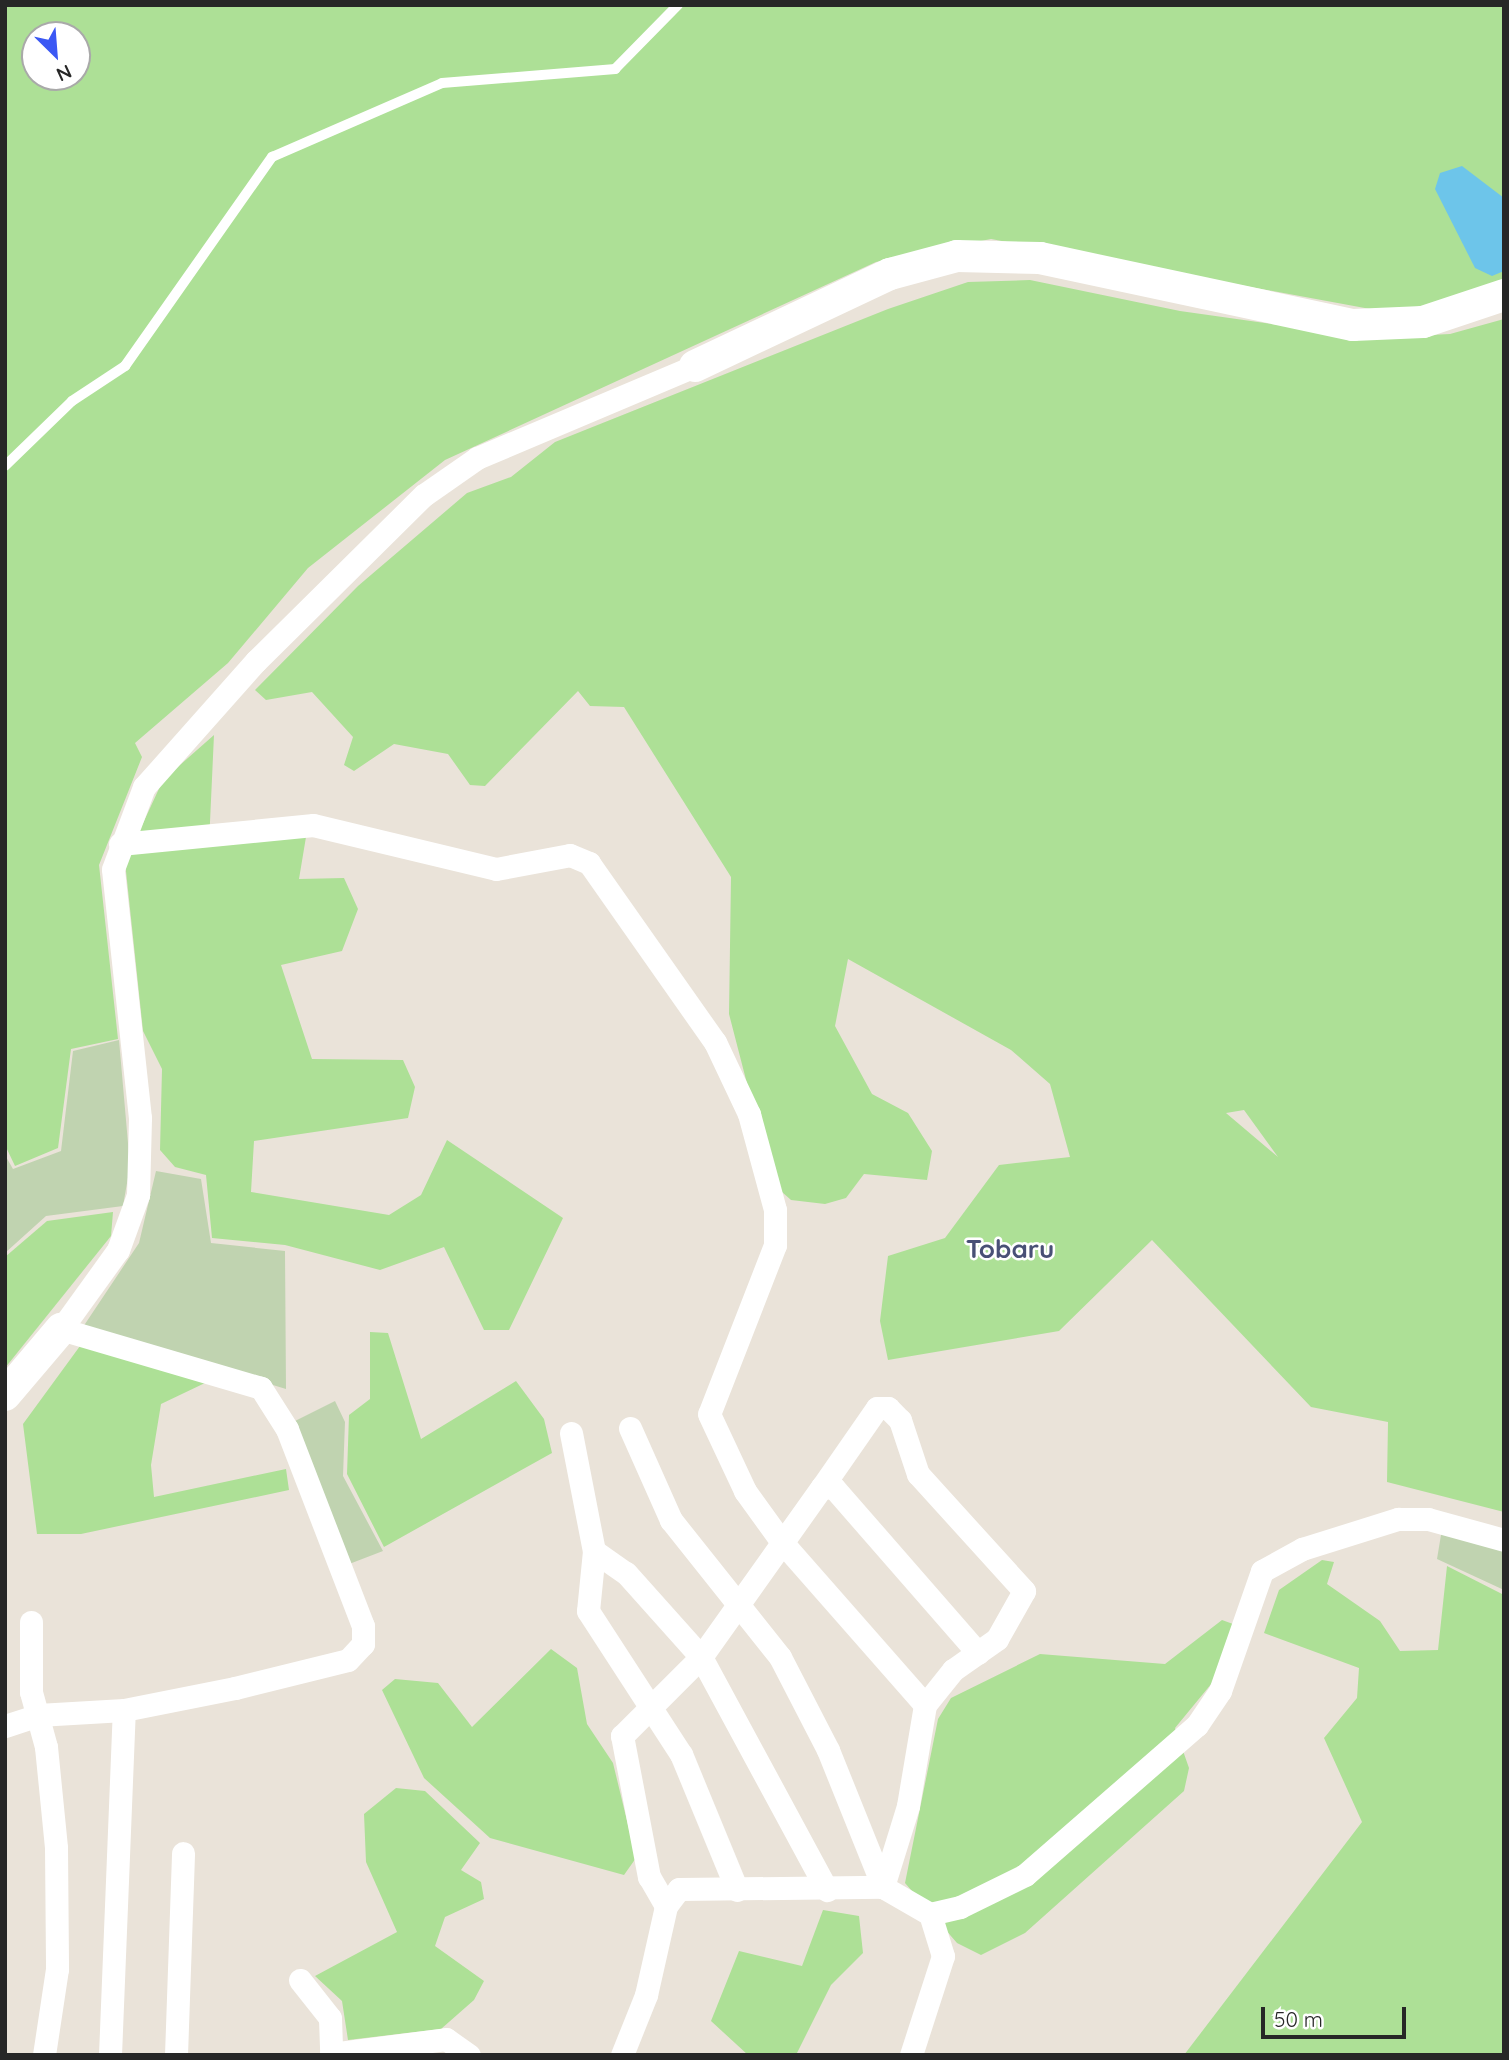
<!DOCTYPE html>
<style>
body{margin:0}
#map{position:relative;width:1509px;height:2060px;overflow:hidden;background:#eae3d9;font-family:Quicksand,sans-serif}
div>[style]{position:absolute}
[style*='--x']{left:calc(var(--x)*1px);top:calc(var(--y)*1px);width:calc(var(--w)*1px);rotate:calc(var(--a)*1deg)}
.green>*{inset:0;background:#ade096}
.cemetery>*{inset:0;background:#c0d3b0}
.water>*{inset:0;background:#6dc5ea}
.lane>*{height:10px;margin:-5px;padding:0 5px;transform-origin:5px;border-radius:5px;background:#fff}
.street>*{height:23px;margin:-11.5px;padding:0 11.5px;transform-origin:11.5px;border-radius:11.5px;background:#fff}
.secondary>*{height:32px;margin:-16px;padding:0 16px;transform-origin:16px;border-radius:16px;background:#fff}
span{translate:-50% -50%;white-space:nowrap;text-align:center;line-height:1.15;-webkit-text-stroke:5px #fff;paint-order:stroke}
.quarter-label{font-size:26px;color:#495076;font-weight:700}
.frame{position:absolute;inset:0;border:7px solid #272727;pointer-events:none}
.north{position:absolute;left:21px;top:21px;width:70px;height:70px;box-sizing:border-box;background:#fff;border:2px solid #a9a9a9;border-radius:50%;rotate:155deg;font-size:19px;font-weight:700;line-height:28px;text-align:center;color:#272727}
.north::after{content:'';display:block;margin:auto;width:24px;height:32px;background:#3b58f4;clip-path:polygon(50% 0,100% 100%,50% 72%,0 100%)}
.scale{position:absolute;left:1261px;top:2007px;width:145px;height:32px;box-sizing:border-box;border:4px solid #272727;border-top:0;padding-left:9px;font-size:21px;line-height:24px;white-space:nowrap;color:#272727;-webkit-text-stroke:5px #fff;paint-order:stroke}
</style>
<div id="map">
<div class="green">
<i style="clip-path:polygon(evenodd,5px 5px,1504px 5px,1504px 281px,1448px 303px,1381px 311px,991px 239px,876px 262px,445px 460px,308px 568px,228px 663px,135px 743px,142px 757px,99px 865px,118px 1039px,71px 1049px,58px 1148px,15px 1166px,5px 1145px,5px 5px,35px 35px,77px 35px,77px 77px,35px 77px,35px 35px)"></i>
<i style="clip-path:polygon(evenodd,1030px 280px,1180px 311px,1371px 338px,1450px 334px,1504px 319px,1504px 1512px,1387px 1482px,1388px 1422px,1311px 1407px,1152px 1240px,1059px 1331px,888px 1360px,880px 1321px,888px 1256px,945px 1238px,999px 1165px,1070px 1157px,1050px 1084px,1011px 1050px,848px 959px,835px 1026px,872px 1094px,908px 1113px,932px 1151px,927px 1180px,864px 1174px,846px 1198px,825px 1204px,791px 1200px,773px 1184px,729px 1014px,731px 877px,624px 707px,590px 706px,578px 691px,485px 786px,470px 785px,448px 754px,394px 744px,354px 771px,344px 765px,353px 737px,312px 692px,266px 700px,255px 690px,358px 586px,467px 493px,511px 477px,555px 442px,888px 309px,968px 282px,1030px 280px,1244px 1110px,1278px 1157px,1226px 1113px,1244px 1110px)"></i>
<i style="clip-path:polygon(214px 735px,209px 844px,306px 837px,299px 879px,344px 878px,358px 909px,342px 951px,281px 965px,312px 1059px,403px 1060px,415px 1087px,408px 1118px,254px 1141px,251px 1192px,389px 1215px,421px 1195px,447px 1140px,563px 1218px,509px 1330px,484px 1330px,444px 1247px,380px 1270px,285px 1245px,212px 1238px,206px 1175px,175px 1167px,160px 1150px,162px 1069px,143px 1031px,125px 862px,163px 780px)"></i>
<i style="clip-path:polygon(113px 1212px,111px 1236px,5px 1368px,5px 1257px,47px 1221px)"></i>
<i style="clip-path:polygon(370px 1332px,388px 1333px,421px 1439px,516px 1381px,544px 1419px,552px 1453px,384px 1547px,347px 1474px,349px 1415px,370px 1399px)"></i>
<i style="clip-path:polygon(80px 1346px,205px 1383px,161px 1404px,151px 1465px,154px 1497px,286px 1469px,289px 1490px,81px 1534px,37px 1534px,23px 1424px)"></i>
<i style="clip-path:polygon(1322px 1560px,1334px 1562px,1327px 1584px,1380px 1621px,1400px 1651px,1438px 1650px,1447px 1566px,1504px 1595px,1504px 2055px,1184px 2055px,1362px 1822px,1324px 1738px,1357px 1698px,1359px 1668px,1264px 1633px,1279px 1590px)"></i>
<i style="clip-path:polygon(1222px 1620px,1233px 1624px,1212px 1683px,1175px 1728px,1189px 1768px,1184px 1791px,1025px 1933px,981px 1955px,957px 1943px,905px 1883px,938px 1719px,951px 1698px,1040px 1654px,1165px 1664px)"></i>
<i style="clip-path:polygon(551px 1649px,577px 1668px,587px 1724px,613px 1763px,636px 1858px,624px 1875px,490px 1838px,424px 1778px,382px 1690px,395px 1679px,438px 1683px,472px 1727px)"></i>
<i style="clip-path:polygon(396px 1788px,425px 1791px,480px 1843px,461px 1870px,481px 1882px,484px 1899px,445px 1917px,435px 1946px,484px 1981px,474px 2000px,441px 2029px,348px 2040px,342px 2001px,315px 1976px,397px 1932px,366px 1862px,364px 1814px)"></i>
<i style="clip-path:polygon(823px 1910px,859px 1916px,863px 1953px,831px 1985px,796px 2055px,748px 2055px,711px 2021px,739px 1951px,802px 1966px)"></i>
</div>
<div class="cemetery">
<i style="clip-path:polygon(119px 1040px,130px 1166px,123px 1206px,46px 1216px,5px 1253px,5px 1155px,13px 1169px,61px 1151px,73px 1051px)"></i>
<i style="clip-path:polygon(156px 1171px,201px 1179px,211px 1243px,285px 1251px,286px 1389px,83px 1327px,139px 1243px)"></i>
<i style="clip-path:polygon(335px 1401px,345px 1422px,343px 1476px,383px 1551px,344px 1566px,291px 1423px)"></i>
<i style="clip-path:polygon(1442px 1529px,1504px 1550px,1504px 1590px,1437px 1559px)"></i>
</div>
<div class="water">
<i style="clip-path:polygon(1462px 166px,1504px 198px,1504px 271px,1492px 276px,1475px 268px,1435px 189px,1440px 173px)"></i>
</div>
<div class="lane">
<i style="--x:5;--y:466;--w:93;--a:-44.1"></i>
<i style="--x:72;--y:401;--w:64;--a:-33.4"></i>
<i style="--x:125;--y:366;--w:256;--a:-54.9"></i>
<i style="--x:272;--y:157;--w:185;--a:-23.5"></i>
<i style="--x:442;--y:83;--w:174;--a:-4.6"></i>
<i style="--x:615;--y:69;--w:90;--a:-45.5"></i>
</div>
<div class="street">
<i style="--x:120;--y:844;--w:194;--a:-5.6"></i>
<i style="--x:313;--y:825;--w:188;--a:13.5"></i>
<i style="--x:496;--y:869;--w:75;--a:-10.7"></i>
<i style="--x:570;--y:855;--w:21;--a:23"></i>
<i style="--x:589;--y:863;--w:219;--a:54.9"></i>
<i style="--x:715;--y:1042;--w:80;--a:64.7"></i>
<i style="--x:749;--y:1114;--w:99;--a:74.8"></i>
<i style="--x:775;--y:1210;--w:35;--a:90"></i>
<i style="--x:775;--y:1245;--w:181;--a:111.3"></i>
<i style="--x:709;--y:1414;--w:85;--a:64.9"></i>
<i style="--x:745;--y:1491;--w:62;--a:54.2"></i>
<i style="--x:781;--y:1541;--w:218;--a:48.7"></i>
<i style="--x:630;--y:1428;--w:101;--a:66"></i>
<i style="--x:671;--y:1520;--w:175;--a:51.5"></i>
<i style="--x:780;--y:1657;--w:105;--a:62.7"></i>
<i style="--x:828;--y:1750;--w:148;--a:68.1"></i>
<i style="--x:571;--y:1433;--w:120;--a:79"></i>
<i style="--x:594;--y:1551;--w:60;--a:95.7"></i>
<i style="--x:588;--y:1611;--w:171;--a:57"></i>
<i style="--x:681;--y:1754;--w:147;--a:67.6"></i>
<i style="--x:822;--y:1487;--w:96;--a:-55.2"></i>
<i style="--x:877;--y:1408;--w:11;--a:0"></i>
<i style="--x:888;--y:1408;--w:17;--a:45"></i>
<i style="--x:900;--y:1420;--w:57;--a:71.6"></i>
<i style="--x:918;--y:1474;--w:158;--a:47.8"></i>
<i style="--x:1024;--y:1591;--w:55;--a:119.4"></i>
<i style="--x:997;--y:1639;--w:54;--a:144.8"></i>
<i style="--x:953;--y:1670;--w:45;--a:128.7"></i>
<i style="--x:925;--y:1705;--w:102;--a:99.6"></i>
<i style="--x:908;--y:1806;--w:85;--a:107.2"></i>
<i style="--x:594;--y:1551;--w:39;--a:35"></i>
<i style="--x:626;--y:1573;--w:113;--a:48.2"></i>
<i style="--x:701;--y:1657;--w:265;--a:61.6"></i>
<i style="--x:31;--y:1622;--w:70;--a:90"></i>
<i style="--x:31;--y:1692;--w:57;--a:74.7"></i>
<i style="--x:46;--y:1747;--w:101;--a:84.3"></i>
<i style="--x:56;--y:1848;--w:121;--a:89.5"></i>
<i style="--x:57;--y:1969;--w:87;--a:98.6"></i>
<i style="--x:5;--y:1726;--w:35;--a:-18"></i>
<i style="--x:38;--y:1715;--w:86;--a:-3.3"></i>
<i style="--x:124;--y:1710;--w:113;--a:-11.2"></i>
<i style="--x:235;--y:1688;--w:116;--a:-13.9"></i>
<i style="--x:348;--y:1660;--w:22;--a:-47"></i>
<i style="--x:363;--y:1644;--w:18;--a:-90"></i>
<i style="--x:363;--y:1626;--w:211;--a:-111.1"></i>
<i style="--x:287;--y:1429;--w:49;--a:-122.4"></i>
<i style="--x:261;--y:1388;--w:209;--a:-163.6"></i>
<i style="--x:61;--y:1329;--w:97;--a:-54.2"></i>
<i style="--x:118;--y:1250;--w:59;--a:-70"></i>
<i style="--x:138;--y:1195;--w:77;--a:-88.5"></i>
<i style="--x:140;--y:1118;--w:250;--a:-96.2"></i>
<i style="--x:113;--y:869;--w:88;--a:-69.3"></i>
<i style="--x:144;--y:787;--w:169;--a:-48.4"></i>
<i style="--x:256;--y:661;--w:236;--a:-44.7"></i>
<i style="--x:424;--y:495;--w:65;--a:-34.9"></i>
<i style="--x:477;--y:458;--w:237;--a:-22.9"></i>
<i style="--x:666;--y:1906;--w:34;--a:-120"></i>
<i style="--x:649;--y:1877;--w:144;--a:-100.8"></i>
<i style="--x:622;--y:1736;--w:112;--a:-45"></i>
<i style="--x:701;--y:1657;--w:209;--a:-54.6"></i>
<i style="--x:822;--y:1487;--w:12;--a:5"></i>
<i style="--x:834;--y:1488;--w:219;--a:48.9"></i>
<i style="--x:300;--y:1980;--w:48;--a:51.7"></i>
<i style="--x:330;--y:2018;--w:37;--a:88"></i>
<i style="--x:331;--y:2054;--w:116;--a:-7.4"></i>
<i style="--x:446;--y:2039;--w:28;--a:35"></i>
<i style="--x:110;--y:2055;--w:345;--a:-87.7"></i>
<i style="--x:176;--y:2055;--w:202;--a:-88"></i>
<i style="--x:622;--y:2055;--w:65;--a:-68.2"></i>
<i style="--x:646;--y:1995;--w:91;--a:-77.3"></i>
<i style="--x:666;--y:1906;--w:21;--a:-53"></i>
<i style="--x:679;--y:1889;--w:204;--a:-0.6"></i>
<i style="--x:883;--y:1887;--w:54;--a:29.9"></i>
<i style="--x:930;--y:1914;--w:31;--a:-13"></i>
<i style="--x:960;--y:1907;--w:72;--a:-26.2"></i>
<i style="--x:1025;--y:1875;--w:228;--a:-41.1"></i>
<i style="--x:1197;--y:1725;--w:41;--a:-55.9"></i>
<i style="--x:1220;--y:1691;--w:127;--a:-70.7"></i>
<i style="--x:1262;--y:1571;--w:46;--a:-28.8"></i>
<i style="--x:1302;--y:1549;--w:101;--a:-17.4"></i>
<i style="--x:1398;--y:1519;--w:30;--a:0"></i>
<i style="--x:1428;--y:1519;--w:79;--a:15.4"></i>
<i style="--x:911;--y:2055;--w:104;--a:-72.1"></i>
<i style="--x:943;--y:1956;--w:44;--a:-107.2"></i>
</div>
<div class="secondary">
<i style="--x:695;--y:366;--w:216;--a:-25.3"></i>
<i style="--x:890;--y:274;--w:69;--a:-15"></i>
<i style="--x:957;--y:256;--w:83;--a:1.4"></i>
<i style="--x:1040;--y:258;--w:320;--a:12.1"></i>
<i style="--x:1353;--y:325;--w:70;--a:-2.5"></i>
<i style="--x:1423;--y:322;--w:85;--a:-18.4"></i>
<i style="--x:5;--y:1395;--w:87;--a:-49.7"></i>
</div>
<div class="quarter-label">
<span style="left:1010px;top:1249px">Tobaru</span>
</div>
<div class="frame"></div>
<div class="north">N</div>
<div class="scale">50 m</div>
</div>
